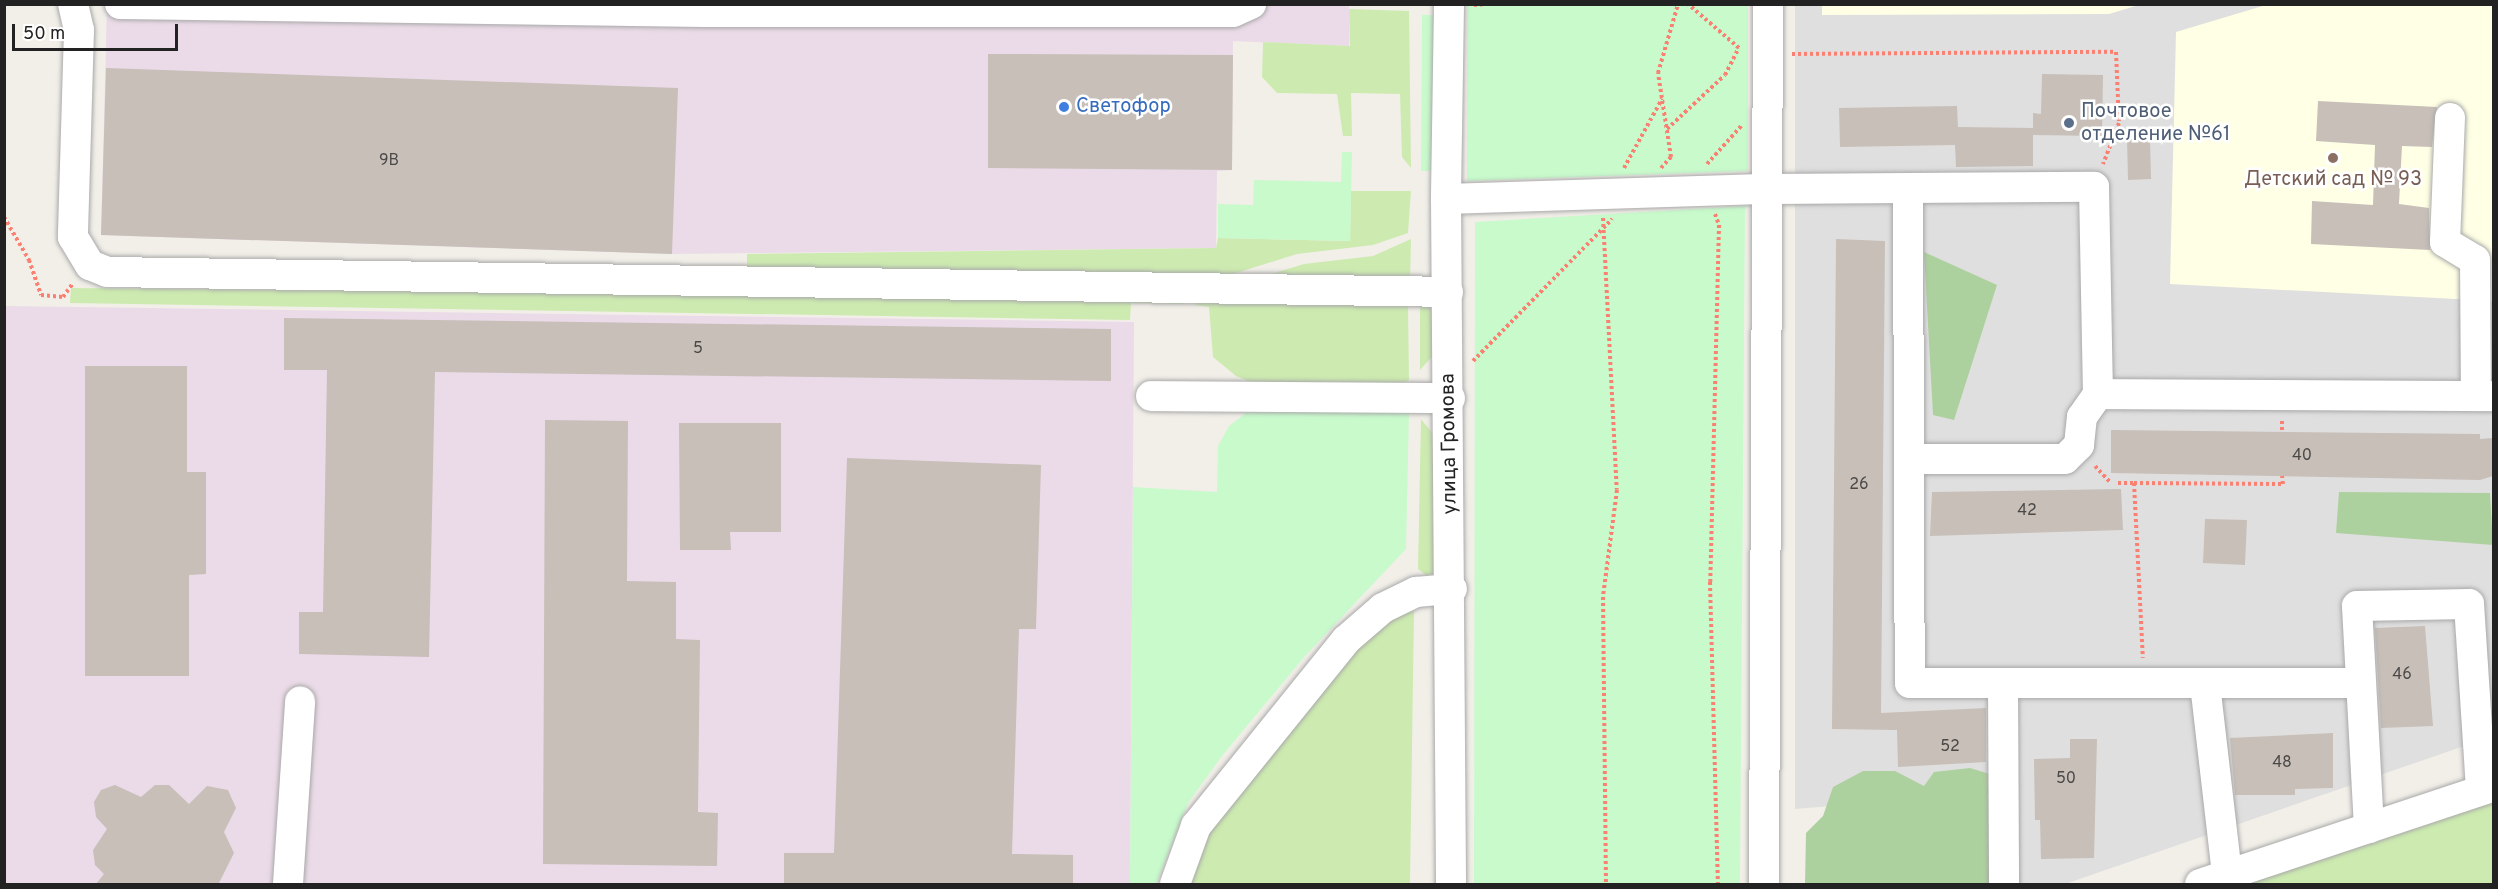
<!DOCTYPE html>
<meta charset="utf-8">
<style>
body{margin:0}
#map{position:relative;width:2498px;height:889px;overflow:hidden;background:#f2efe9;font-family:Overpass,sans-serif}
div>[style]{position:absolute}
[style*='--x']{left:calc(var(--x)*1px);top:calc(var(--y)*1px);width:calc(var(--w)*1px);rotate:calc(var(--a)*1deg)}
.residential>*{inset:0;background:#e0dfdf}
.industrial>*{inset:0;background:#ebdbe8}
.education>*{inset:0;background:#ffffe5}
.grass>*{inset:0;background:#cdebb0}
.forest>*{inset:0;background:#add19e}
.park>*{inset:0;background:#c8facc}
.building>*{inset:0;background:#c7bfb8}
.path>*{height:4px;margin-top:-2px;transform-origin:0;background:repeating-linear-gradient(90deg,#fa8072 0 3px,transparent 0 6px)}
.roads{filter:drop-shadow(0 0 2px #a9a9a9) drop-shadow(0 0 2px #a9a9a9)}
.minor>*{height:30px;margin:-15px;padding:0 15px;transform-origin:15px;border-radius:15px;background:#fff}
.dots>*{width:16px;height:16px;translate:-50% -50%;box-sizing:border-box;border:3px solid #fff;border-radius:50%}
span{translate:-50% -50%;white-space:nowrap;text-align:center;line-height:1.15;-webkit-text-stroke:5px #fff;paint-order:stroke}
.number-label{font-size:16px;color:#4b4948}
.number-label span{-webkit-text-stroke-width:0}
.shop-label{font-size:20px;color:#366cbe}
.left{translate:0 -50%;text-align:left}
.service-label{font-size:20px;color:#4e5e75}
.education-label{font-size:20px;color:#785e54}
.street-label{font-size:20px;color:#222}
.frame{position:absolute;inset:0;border:6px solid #222;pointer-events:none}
.scale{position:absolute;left:12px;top:24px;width:166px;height:27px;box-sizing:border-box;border:3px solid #222;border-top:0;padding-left:8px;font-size:18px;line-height:21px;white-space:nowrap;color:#222;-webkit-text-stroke:4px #fff;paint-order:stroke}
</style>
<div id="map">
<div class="residential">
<i style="clip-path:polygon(1795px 5px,2493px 5px,2493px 736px,2065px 884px,1984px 884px,1977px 794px,1795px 809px)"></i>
</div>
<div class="industrial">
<i style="clip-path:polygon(107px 5px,1349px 5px,1349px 46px,1233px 41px,1232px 170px,1217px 171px,1216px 248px,672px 254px,101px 235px)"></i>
<i style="clip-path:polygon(5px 306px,1134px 322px,1130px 884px,5px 884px)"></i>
</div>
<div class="education">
<i style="clip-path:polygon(1822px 5px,1822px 4px,2139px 5px,2109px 14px,1822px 15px)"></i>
<i style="clip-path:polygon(2266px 5px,2493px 5px,2493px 301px,2170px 284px,2176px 32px)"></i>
</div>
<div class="grass">
<i style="clip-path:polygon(1349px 9px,1409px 11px,1411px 168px,1402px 157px,1400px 94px,1351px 93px,1352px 136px,1343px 136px,1337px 94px,1277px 93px,1262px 77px,1263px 42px,1350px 46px)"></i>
<i style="clip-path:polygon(1351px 191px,1411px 191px,1408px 233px,1373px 245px,1297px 254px,1211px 281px,747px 271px,747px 254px,1216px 248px,1218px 238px,1350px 241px)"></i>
<i style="clip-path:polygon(1411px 239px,1410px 285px,1248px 281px,1304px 264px,1373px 256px)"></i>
<i style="clip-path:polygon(71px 288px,1183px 299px,1184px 304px,1131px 303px,1130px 320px,70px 303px)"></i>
<i style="clip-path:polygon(1195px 298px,1408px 303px,1409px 380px,1398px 385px,1255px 384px,1236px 376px,1213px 357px,1209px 307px,1195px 305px)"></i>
<i style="clip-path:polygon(1420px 303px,1433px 310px,1437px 351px,1420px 370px)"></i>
<i style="clip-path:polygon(1421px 419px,1434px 435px,1435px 572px,1427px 576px,1418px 569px)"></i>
<i style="clip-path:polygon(1414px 611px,1410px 884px,1189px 884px,1201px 847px,1222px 811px,1373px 631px,1401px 613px)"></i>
<i style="clip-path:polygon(2493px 798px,2493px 884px,2231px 884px)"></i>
</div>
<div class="forest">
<i style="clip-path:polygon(1924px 252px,1997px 285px,1954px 420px,1933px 415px)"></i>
<i style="clip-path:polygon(2339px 492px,2490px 493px,2493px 545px,2336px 533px)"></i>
<i style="clip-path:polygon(1970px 768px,1996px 776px,1999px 884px,1805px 884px,1806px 833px,1823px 816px,1833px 787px,1863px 771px,1895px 771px,1924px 786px,1934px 772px)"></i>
</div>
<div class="park">
<i style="clip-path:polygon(1467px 5px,1748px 5px,1748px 171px,1467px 181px)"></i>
<i style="clip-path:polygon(1422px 15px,1443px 15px,1438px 165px,1430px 171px,1421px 171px)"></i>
<i style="clip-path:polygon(1342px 152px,1352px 152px,1350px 241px,1218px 238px,1218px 204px,1253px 205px,1254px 180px,1341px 182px)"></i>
<i style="clip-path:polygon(1745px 206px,1740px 884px,1474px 884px,1475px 222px)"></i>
<i style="clip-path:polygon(1251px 409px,1409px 412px,1406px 549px,1305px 656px,1222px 756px,1188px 803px,1156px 884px,1130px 884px,1133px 487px,1217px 492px,1218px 446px,1229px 426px)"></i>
</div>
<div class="building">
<i style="clip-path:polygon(988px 54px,1233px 55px,1232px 170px,988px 168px)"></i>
<i style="clip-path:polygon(106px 68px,678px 88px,672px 254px,101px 235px)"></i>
<i style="clip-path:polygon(2042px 74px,2103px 75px,2102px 136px,2033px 135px,2033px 166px,1956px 167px,1955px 145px,1840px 147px,1839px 108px,1957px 106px,1958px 127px,2033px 128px,2033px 113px,2041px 114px)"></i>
<i style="clip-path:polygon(2318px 101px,2437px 107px,2432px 147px,2402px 146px,2399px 204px,2429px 208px,2430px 250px,2311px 244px,2312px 201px,2373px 205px,2375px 145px,2316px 141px)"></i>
<i style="clip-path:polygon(2127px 139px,2150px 139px,2151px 179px,2128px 180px)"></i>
<i style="clip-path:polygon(1836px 239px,1885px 241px,1881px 713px,1986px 708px,1986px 762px,1898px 767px,1897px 730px,1832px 729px)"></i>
<i style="clip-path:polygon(284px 318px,1111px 329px,1111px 381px,435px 372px,429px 657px,299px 654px,299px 612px,323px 612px,327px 370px,284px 370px)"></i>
<i style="clip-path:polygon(85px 366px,187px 366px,187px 472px,206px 472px,206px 574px,189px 575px,189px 676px,85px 676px)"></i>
<i style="clip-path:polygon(545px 420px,628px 421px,627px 581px,676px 582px,676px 639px,700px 640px,698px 812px,718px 813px,717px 866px,543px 864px)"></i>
<i style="clip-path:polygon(679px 423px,781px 423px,781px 532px,730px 532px,731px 550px,680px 550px)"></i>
<i style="clip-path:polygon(2111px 430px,2480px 434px,2480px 439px,2493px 438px,2493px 476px,2480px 480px,2111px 473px)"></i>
<i style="clip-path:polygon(847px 458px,1041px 465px,1036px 629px,1019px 629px,1012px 854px,1073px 855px,1073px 885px,784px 885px,784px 853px,834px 853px)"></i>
<i style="clip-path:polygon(2121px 489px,2123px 530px,1930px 536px,1932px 492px)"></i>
<i style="clip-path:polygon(2205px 519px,2247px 520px,2245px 565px,2203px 563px)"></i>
<i style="clip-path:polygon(2425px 626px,2433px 726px,2381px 728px,2375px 628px)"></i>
<i style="clip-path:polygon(2333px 733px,2333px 788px,2295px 789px,2295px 795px,2235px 795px,2230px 738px)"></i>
<i style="clip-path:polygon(2070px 739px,2097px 739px,2094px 858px,2041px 859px,2040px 820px,2035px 820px,2034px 759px,2070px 758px)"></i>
<i style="clip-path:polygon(115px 785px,141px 797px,155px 785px,169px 785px,189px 804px,207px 786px,228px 790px,236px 808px,224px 832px,234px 853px,218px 885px,95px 885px,104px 874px,95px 865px,93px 850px,107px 829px,96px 817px,94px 802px,101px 790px)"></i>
</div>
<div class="path">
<i style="--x:1474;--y:5;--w:12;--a:-5"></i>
<i style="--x:1792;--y:54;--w:324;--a:-0.4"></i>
<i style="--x:2116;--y:52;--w:71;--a:87.6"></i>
<i style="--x:2119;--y:123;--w:44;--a:111.3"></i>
<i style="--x:1667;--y:129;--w:79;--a:-43"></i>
<i style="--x:1725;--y:75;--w:30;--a:-63"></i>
<i style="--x:1739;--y:48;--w:67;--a:-139.2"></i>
<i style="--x:1707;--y:164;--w:52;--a:-48.1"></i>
<i style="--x:1624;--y:168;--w:79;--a:-61.2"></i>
<i style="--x:1661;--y:168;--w:15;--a:-48"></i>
<i style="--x:1671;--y:157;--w:85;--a:-98.8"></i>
<i style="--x:1658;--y:73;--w:72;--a:-73.8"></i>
<i style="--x:1715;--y:214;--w:12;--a:70"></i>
<i style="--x:1719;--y:225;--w:357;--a:91.4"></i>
<i style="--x:1710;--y:582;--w:302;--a:88.5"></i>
<i style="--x:4;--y:217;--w:50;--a:59.8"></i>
<i style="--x:29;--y:260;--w:37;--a:71"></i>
<i style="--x:41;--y:295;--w:22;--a:5"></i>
<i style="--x:63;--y:297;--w:17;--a:-54"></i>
<i style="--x:1603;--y:218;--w:272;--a:87.1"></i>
<i style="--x:1617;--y:490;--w:108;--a:97.5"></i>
<i style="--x:1603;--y:597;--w:287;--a:89.4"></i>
<i style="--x:1473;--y:361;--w:199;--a:-45.6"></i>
<i style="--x:2282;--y:421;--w:11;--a:90"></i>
<i style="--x:2095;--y:466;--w:23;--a:47"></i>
<i style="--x:2118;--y:483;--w:16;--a:0"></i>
<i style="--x:2134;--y:483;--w:175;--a:87.1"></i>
<i style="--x:2134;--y:483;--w:149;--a:0.4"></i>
<i style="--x:2283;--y:484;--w:8;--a:-97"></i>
</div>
<div class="roads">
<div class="minor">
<i style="--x:73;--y:4;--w:27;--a:77"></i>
<i style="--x:79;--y:30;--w:207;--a:91.7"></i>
<i style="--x:73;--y:237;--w:33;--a:59"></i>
<i style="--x:90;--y:265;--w:18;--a:22"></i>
<i style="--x:107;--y:272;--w:1341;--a:0.85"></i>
<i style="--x:120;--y:4;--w:584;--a:0.78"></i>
<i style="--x:704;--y:12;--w:529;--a:0"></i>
<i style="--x:1233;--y:12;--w:20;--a:-24"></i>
<i style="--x:1449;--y:4;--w:195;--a:90.9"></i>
<i style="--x:1446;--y:199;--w:685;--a:89.58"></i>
<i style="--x:2450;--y:118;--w:124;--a:92.3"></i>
<i style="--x:2445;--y:242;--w:35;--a:31"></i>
<i style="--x:2475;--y:260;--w:135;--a:89.6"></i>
<i style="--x:1908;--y:188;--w:495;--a:89.8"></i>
<i style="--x:1910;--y:683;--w:451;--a:0"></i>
<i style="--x:1446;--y:199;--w:324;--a:-1.8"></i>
<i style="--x:1770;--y:189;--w:324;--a:-0.4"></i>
<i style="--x:2094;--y:187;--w:207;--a:88.9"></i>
<i style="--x:1151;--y:396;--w:299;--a:0.4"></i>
<i style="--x:1909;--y:459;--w:156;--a:0"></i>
<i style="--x:2065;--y:459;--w:20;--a:-45"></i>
<i style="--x:2079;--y:445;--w:28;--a:-84"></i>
<i style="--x:2082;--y:417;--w:28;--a:-55"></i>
<i style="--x:2098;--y:394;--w:396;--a:0.3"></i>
<i style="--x:2003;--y:683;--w:201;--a:89.7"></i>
<i style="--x:2205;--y:684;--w:192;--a:83.4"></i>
<i style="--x:2369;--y:828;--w:222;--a:-93.1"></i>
<i style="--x:2357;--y:606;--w:112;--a:-1"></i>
<i style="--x:2469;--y:604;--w:186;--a:86.3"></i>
<i style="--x:288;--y:884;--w:183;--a:-86.2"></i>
<i style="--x:1175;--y:884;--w:62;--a:-70.1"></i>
<i style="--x:1196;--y:826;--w:239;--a:-51.1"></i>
<i style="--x:1346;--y:640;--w:49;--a:-40.9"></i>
<i style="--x:1383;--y:608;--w:37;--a:-26"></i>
<i style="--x:1416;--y:592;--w:36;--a:-5"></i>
<i style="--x:1764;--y:884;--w:880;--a:-89.74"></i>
<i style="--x:2200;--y:884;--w:310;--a:-18.4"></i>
</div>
</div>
<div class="dots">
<i style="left:1064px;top:107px;background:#3f7fe0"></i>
<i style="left:2069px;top:123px;background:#5c6f8a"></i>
<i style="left:2333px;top:158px;background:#8d6e63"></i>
</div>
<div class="number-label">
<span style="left:389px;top:161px">9В</span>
<span style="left:698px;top:349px">5</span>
<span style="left:2302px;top:456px">40</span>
<span style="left:1859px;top:485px">26</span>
<span style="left:2027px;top:511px">42</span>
<span style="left:2402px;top:675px">46</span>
<span style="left:1950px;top:747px">52</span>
<span style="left:2282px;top:763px">48</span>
<span style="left:2066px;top:779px">50</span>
</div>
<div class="shop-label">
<span class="left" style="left:1076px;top:107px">Светофор</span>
</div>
<div class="service-label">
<span class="left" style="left:2081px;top:124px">Почтовое<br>отделение №61</span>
</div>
<div class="education-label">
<span style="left:2333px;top:180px">Детский сад № 93</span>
</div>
<div class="street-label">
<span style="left:1450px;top:444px;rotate:-91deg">улица Громова</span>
</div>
<div class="frame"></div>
<div class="scale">50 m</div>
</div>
